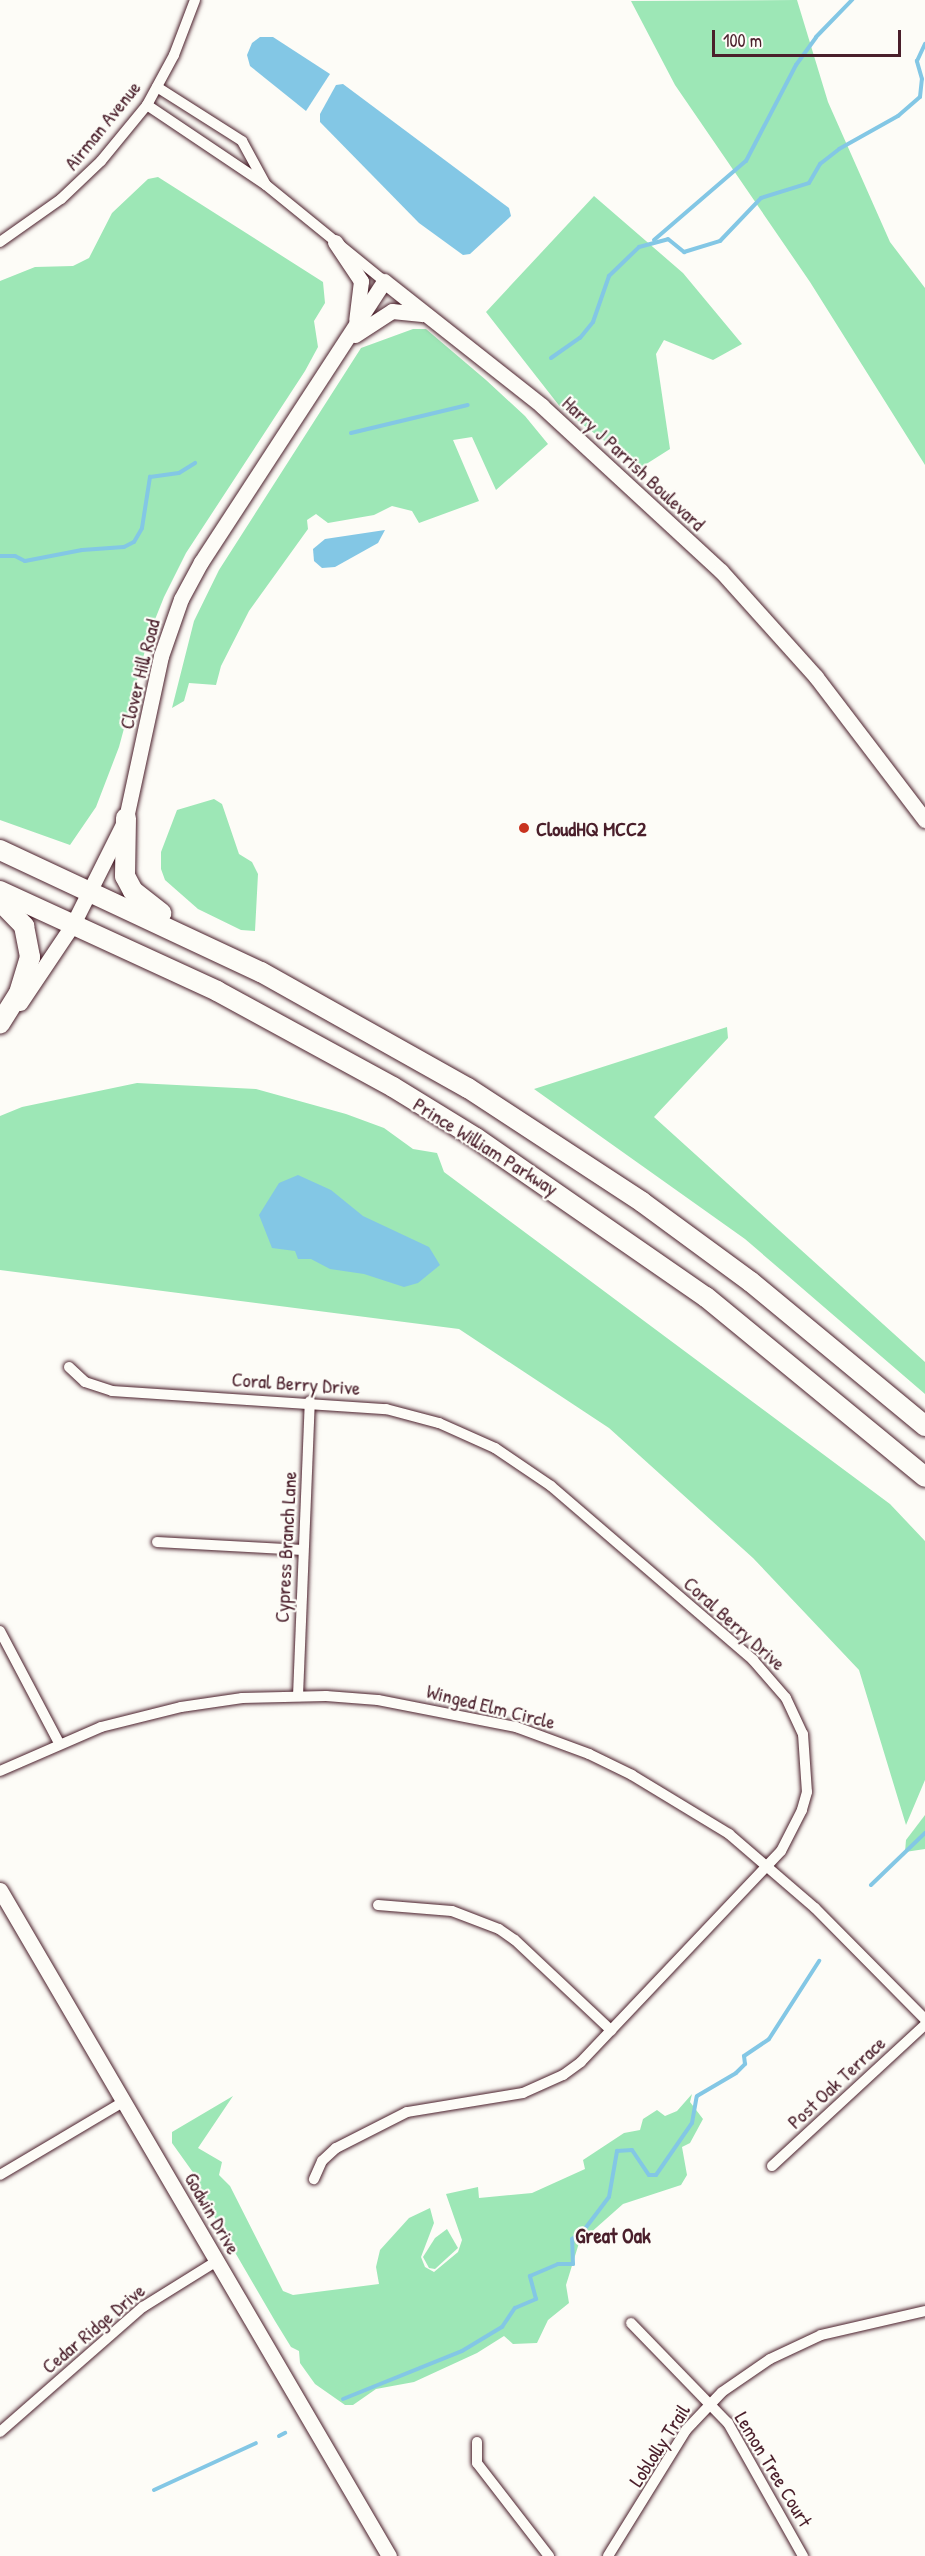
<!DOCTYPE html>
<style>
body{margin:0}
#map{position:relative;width:925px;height:2556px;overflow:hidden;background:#fdfcf7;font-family:"Patrick Hand",sans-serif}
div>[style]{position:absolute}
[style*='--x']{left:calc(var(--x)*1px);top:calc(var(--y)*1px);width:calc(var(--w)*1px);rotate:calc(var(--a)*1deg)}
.green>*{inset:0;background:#9de7b6}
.water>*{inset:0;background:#83c7e5}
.stream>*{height:4px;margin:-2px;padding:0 2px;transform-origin:2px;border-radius:2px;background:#83c7e5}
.roads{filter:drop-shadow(0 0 2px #4a1f2b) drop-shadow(0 0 2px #4a1f2b)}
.street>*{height:10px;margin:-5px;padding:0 5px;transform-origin:5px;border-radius:5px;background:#fdfcf7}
.secondary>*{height:15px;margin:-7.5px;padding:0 7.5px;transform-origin:7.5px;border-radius:7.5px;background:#fdfcf7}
.highway>*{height:20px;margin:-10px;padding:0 10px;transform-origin:10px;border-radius:10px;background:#fdfcf7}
.dots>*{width:16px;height:16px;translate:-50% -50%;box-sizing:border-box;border:3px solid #fdfcf7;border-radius:50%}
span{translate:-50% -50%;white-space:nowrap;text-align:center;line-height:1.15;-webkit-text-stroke:4.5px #fdfcf7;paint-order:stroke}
.street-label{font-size:20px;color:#4a1f2b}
.poi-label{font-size:20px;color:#4a1f2b;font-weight:700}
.left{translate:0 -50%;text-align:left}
.neighbourhood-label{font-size:21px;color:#4a1f2b;font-weight:700}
.scale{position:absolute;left:712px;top:30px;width:189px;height:27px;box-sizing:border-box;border:3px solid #4a1f2b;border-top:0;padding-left:8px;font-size:18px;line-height:21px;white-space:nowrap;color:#4a1f2b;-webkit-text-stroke:4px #fdfcf7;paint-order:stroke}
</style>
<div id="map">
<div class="green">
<i style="clip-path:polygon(797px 0,828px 102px,890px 242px,925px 288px,925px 465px,810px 282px,675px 85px,631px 1px)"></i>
<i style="clip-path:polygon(158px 177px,323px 282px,325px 303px,314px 321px,318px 347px,305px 371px,186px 553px,164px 597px,150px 632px,119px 747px,96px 807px,70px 845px,0 820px,0 281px,35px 267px,73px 266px,89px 258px,112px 213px,148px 179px)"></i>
<i style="clip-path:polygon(594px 196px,683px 273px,742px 344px,713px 360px,664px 340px,656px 354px,670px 449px,640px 468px,561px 408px,486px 312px)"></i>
<i style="clip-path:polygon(413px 329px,426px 329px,486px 380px,525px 416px,548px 444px,496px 490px,472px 437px,453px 440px,479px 501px,419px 523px,412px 511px,392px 506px,374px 515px,328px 523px,316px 514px,307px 520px,308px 529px,249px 611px,221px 666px,216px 685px,189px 683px,184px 701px,172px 708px,194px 621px,219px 570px,361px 348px)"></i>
<i style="clip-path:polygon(214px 799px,222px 804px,239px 854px,252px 862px,258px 874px,255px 931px,241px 930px,198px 909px,165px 880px,161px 869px,161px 852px,177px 810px)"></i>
<i style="clip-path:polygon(727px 1027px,728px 1038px,654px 1117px,925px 1362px,925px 1394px,745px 1239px,534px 1089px)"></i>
<i style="clip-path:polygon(137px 1083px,256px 1089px,346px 1114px,384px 1128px,413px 1149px,437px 1153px,444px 1172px,890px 1504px,925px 1541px,925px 1780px,906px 1825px,859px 1670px,753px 1558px,609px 1428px,459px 1329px,0 1270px,0 1116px,22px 1107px)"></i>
<i style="clip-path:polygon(925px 1815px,925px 1849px,905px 1852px,906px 1840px)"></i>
<i style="clip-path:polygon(692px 2094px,690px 2102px,703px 2119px,690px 2143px,682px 2147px,687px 2175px,681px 2185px,623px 2204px,579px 2243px,566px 2285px,569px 2303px,548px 2320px,537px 2343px,513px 2344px,504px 2336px,477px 2353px,414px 2382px,376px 2389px,353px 2405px,345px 2405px,315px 2384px,300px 2363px,299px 2351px,291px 2347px,275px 2321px,201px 2194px,197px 2178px,172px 2143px,172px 2132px,233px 2096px,198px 2148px,222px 2162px,219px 2175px,230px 2186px,283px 2291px,293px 2295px,379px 2284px,376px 2267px,380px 2250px,409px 2218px,430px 2208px,434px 2223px,421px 2257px,425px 2267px,434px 2272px,458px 2252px,462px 2240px,446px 2194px,478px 2187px,479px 2198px,532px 2193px,585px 2169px,583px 2160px,624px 2133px,640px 2130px,643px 2119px,657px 2110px,665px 2116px,677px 2111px)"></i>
<i style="clip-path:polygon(447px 2229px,458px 2248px,435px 2269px,429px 2268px,423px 2257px,435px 2238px)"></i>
</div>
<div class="water">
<i style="clip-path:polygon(260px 37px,273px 37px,330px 74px,306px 111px,250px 66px,247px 55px,252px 43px)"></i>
<i style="clip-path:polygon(343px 84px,509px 208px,511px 216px,470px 254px,463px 255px,419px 223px,320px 122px,320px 114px,336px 85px)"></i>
<i style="clip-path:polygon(385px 530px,378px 543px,335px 567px,322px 568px,314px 561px,313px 549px,325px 539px)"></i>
<i style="clip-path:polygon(298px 1175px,331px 1190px,363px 1216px,429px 1247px,440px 1265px,418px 1283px,404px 1287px,364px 1274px,330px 1269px,311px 1259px,298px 1259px,295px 1251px,272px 1248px,259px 1215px,279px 1183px)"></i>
</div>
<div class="stream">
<i style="--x:654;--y:240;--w:121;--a:-40.7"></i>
<i style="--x:746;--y:161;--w:108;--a:-62.5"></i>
<i style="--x:796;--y:65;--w:34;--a:-54"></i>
<i style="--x:816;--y:37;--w:52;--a:-45.8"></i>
<i style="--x:551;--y:358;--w:35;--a:-35"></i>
<i style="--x:580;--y:338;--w:21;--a:-51"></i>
<i style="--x:593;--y:322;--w:49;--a:-70.8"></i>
<i style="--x:609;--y:276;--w:42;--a:-44"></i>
<i style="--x:639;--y:247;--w:30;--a:-15"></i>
<i style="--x:668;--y:239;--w:21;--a:39"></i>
<i style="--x:684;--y:252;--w:38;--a:-17"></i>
<i style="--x:720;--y:241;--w:59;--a:-46.4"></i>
<i style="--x:761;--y:198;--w:50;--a:-17.4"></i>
<i style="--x:809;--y:183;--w:22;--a:-60"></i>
<i style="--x:820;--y:164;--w:24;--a:-38"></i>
<i style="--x:839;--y:149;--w:68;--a:-29.2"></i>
<i style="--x:898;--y:116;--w:29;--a:-41"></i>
<i style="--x:920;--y:97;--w:18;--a:-84"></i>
<i style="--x:922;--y:79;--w:19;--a:-106"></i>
<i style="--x:917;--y:61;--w:19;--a:-65"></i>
<i style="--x:351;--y:433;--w:120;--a:-13.5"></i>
<i style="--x:0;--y:556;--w:15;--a:0"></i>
<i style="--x:15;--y:556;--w:11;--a:27"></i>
<i style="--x:25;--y:561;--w:58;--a:-10.9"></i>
<i style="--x:82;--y:550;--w:42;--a:-4.1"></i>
<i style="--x:124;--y:547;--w:11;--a:-27"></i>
<i style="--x:134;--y:542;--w:16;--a:-60"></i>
<i style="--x:142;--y:528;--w:52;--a:-81.1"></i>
<i style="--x:150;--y:477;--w:29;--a:-8"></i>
<i style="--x:179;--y:473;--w:19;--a:-32"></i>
<i style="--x:871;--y:1885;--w:75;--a:-43.9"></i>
<i style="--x:343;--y:2399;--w:128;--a:-22"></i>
<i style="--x:462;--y:2351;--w:47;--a:-31"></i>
<i style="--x:502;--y:2327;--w:23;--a:-56"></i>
<i style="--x:515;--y:2308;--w:23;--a:-23"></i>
<i style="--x:536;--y:2299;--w:24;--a:-105"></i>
<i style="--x:530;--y:2276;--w:30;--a:-23"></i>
<i style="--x:558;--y:2264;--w:15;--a:0"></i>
<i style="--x:573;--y:2264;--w:25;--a:-92"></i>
<i style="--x:572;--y:2239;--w:15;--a:-37"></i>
<i style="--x:584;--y:2230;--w:41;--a:-52.9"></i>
<i style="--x:609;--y:2197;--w:47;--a:-80.1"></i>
<i style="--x:617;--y:2151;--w:15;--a:-4"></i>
<i style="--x:632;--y:2150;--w:30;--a:56"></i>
<i style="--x:649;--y:2175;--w:7;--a:0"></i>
<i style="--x:656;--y:2175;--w:63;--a:-55.3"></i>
<i style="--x:692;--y:2123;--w:27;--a:-80"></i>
<i style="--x:697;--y:2096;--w:45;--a:-30.5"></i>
<i style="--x:736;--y:2073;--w:13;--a:-45"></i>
<i style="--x:745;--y:2064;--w:8;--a:-97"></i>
<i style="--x:744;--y:2056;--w:30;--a:-34"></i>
<i style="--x:769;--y:2039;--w:93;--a:-57.3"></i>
<i style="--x:279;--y:2436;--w:7;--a:-27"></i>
<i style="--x:154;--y:2490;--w:112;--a:-24.7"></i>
</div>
<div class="roads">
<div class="street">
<i style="--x:157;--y:87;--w:101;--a:32.4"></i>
<i style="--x:242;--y:141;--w:50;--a:61.4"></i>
<i style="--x:147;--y:105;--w:143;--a:33.9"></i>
<i style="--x:266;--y:185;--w:152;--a:39.1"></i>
<i style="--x:0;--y:242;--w:75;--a:-35.2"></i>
<i style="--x:61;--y:199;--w:55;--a:-43.5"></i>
<i style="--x:101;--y:161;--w:72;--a:-50.6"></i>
<i style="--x:147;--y:105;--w:57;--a:-61.6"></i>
<i style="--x:174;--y:55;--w:59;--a:-69.1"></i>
<i style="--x:69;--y:1367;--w:22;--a:43"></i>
<i style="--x:85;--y:1382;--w:28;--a:18"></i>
<i style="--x:112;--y:1391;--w:275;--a:3.8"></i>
<i style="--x:386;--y:1409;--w:55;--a:14.8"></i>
<i style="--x:439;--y:1423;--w:61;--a:24.1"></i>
<i style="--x:495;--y:1448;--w:68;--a:34.2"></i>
<i style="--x:551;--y:1486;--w:267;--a:40.7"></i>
<i style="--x:753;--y:1660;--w:50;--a:49"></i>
<i style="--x:786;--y:1698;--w:40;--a:65"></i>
<i style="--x:803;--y:1734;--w:58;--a:86.1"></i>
<i style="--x:807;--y:1792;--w:19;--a:106"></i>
<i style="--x:802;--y:1810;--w:46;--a:117.1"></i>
<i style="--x:781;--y:1851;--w:291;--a:133.5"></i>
<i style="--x:581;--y:2062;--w:22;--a:144"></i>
<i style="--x:563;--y:2075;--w:44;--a:155.8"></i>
<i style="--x:523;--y:2093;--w:118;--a:170.7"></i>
<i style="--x:407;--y:2112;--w:80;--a:153.1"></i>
<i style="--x:336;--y:2148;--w:19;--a:137"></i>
<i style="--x:322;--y:2161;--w:20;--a:114"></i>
<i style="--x:157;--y:1542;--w:146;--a:3.1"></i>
<i style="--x:0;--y:1631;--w:127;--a:62.2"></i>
<i style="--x:298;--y:1696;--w:295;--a:-87.7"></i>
<i style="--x:0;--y:1771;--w:110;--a:-23.5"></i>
<i style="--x:101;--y:1727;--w:82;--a:-14"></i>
<i style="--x:181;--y:1707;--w:62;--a:-8.4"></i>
<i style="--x:242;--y:1698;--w:84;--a:-1.4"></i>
<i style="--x:326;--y:1696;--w:52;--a:4.4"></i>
<i style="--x:378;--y:1700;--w:141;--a:11.1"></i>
<i style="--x:516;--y:1727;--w:78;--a:20.3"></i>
<i style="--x:589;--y:1754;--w:48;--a:26"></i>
<i style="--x:632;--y:1775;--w:114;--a:31.3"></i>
<i style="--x:729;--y:1834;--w:113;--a:40.7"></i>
<i style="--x:815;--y:1908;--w:156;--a:45.3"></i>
<i style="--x:378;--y:1905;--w:74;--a:4.6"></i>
<i style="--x:452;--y:1911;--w:50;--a:21"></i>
<i style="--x:499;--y:1929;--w:19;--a:35"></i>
<i style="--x:515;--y:1940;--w:132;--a:43.2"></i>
<i style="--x:772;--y:2166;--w:208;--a:-42.7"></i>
<i style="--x:0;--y:2175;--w:143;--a:-30.7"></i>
<i style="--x:631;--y:2323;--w:139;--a:45.9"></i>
<i style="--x:728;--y:2423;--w:153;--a:60.6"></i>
<i style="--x:0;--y:2432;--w:190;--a:-41.2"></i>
<i style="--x:143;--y:2307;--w:87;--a:-31.9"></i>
<i style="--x:477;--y:2442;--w:21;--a:90"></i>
<i style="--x:477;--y:2463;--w:118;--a:52.3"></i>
<i style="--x:608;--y:2556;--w:148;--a:-58.2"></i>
<i style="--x:686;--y:2430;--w:52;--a:-46.5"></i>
<i style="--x:722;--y:2392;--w:58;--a:-34.5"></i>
<i style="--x:770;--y:2359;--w:56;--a:-25.2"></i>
<i style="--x:821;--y:2335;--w:107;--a:-13"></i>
</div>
<div class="secondary">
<i style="--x:335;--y:242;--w:47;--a:56.3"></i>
<i style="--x:361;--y:281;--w:39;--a:97"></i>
<i style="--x:355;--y:335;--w:44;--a:-33"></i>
<i style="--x:392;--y:311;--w:30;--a:6"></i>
<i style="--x:20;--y:1003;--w:95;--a:-56.1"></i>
<i style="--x:73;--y:924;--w:119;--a:-63.4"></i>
<i style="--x:126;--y:818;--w:166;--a:-77.8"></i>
<i style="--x:161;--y:656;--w:60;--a:-70.7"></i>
<i style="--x:181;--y:599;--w:42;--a:-61.6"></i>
<i style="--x:201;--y:562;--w:335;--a:-56.9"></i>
<i style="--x:384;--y:281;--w:201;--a:38.3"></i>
<i style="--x:542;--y:406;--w:243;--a:42.7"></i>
<i style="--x:721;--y:571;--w:142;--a:48.1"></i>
<i style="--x:816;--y:677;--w:180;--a:52.7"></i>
<i style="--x:0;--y:1890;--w:771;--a:59.71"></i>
</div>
<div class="highway">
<i style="--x:126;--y:818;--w:58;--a:91"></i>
<i style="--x:125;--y:876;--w:17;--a:62"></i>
<i style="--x:133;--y:891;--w:36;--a:38"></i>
<i style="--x:0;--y:850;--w:288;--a:25.1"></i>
<i style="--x:261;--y:972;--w:237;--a:29.3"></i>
<i style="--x:468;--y:1088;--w:208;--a:33.2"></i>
<i style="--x:642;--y:1202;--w:135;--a:36.3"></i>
<i style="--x:751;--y:1282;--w:226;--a:39.6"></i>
<i style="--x:0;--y:891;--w:239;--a:24.7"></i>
<i style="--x:217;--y:991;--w:200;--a:28.6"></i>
<i style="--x:393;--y:1087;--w:97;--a:31.6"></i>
<i style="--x:476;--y:1138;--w:280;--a:34.7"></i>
<i style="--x:706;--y:1297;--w:283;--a:39.4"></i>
<i style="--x:0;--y:901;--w:35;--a:46"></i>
<i style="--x:24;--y:926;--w:32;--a:79"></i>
<i style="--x:30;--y:957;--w:38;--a:107"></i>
<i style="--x:19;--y:993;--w:36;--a:122"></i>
</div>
</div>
<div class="dots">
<i style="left:524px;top:828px;background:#c8321e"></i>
</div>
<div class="street-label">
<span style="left:102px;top:125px;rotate:-51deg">Airman Avenue</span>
<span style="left:634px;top:463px;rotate:43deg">Harry J Parrish Boulevard</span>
<span style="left:139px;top:674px;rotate:-76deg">Clover Hill Road</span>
<span style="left:486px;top:1146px;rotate:32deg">Prince William Parkway</span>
<span style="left:296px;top:1383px;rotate:4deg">Coral Berry Drive</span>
<span style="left:285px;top:1547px;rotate:-87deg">Cypress Branch Lane</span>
<span style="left:735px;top:1623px;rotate:42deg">Coral Berry Drive</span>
<span style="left:491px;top:1706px;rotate:14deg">Winged Elm Circle</span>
<span style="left:836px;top:2082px;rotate:-43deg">Post Oak Terrace</span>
<span style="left:213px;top:2213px;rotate:60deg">Godwin Drive</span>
<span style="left:93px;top:2328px;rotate:-40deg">Cedar Ridge Drive</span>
<span style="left:659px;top:2445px;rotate:-57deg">Loblolly Trail</span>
<span style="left:774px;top:2469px;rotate:59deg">Lemon Tree Court</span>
</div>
<div class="poi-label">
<span class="left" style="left:536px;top:828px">CloudHQ MCC2</span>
</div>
<div class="neighbourhood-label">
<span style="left:613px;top:2236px">Great Oak</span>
</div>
<div class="scale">100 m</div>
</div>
